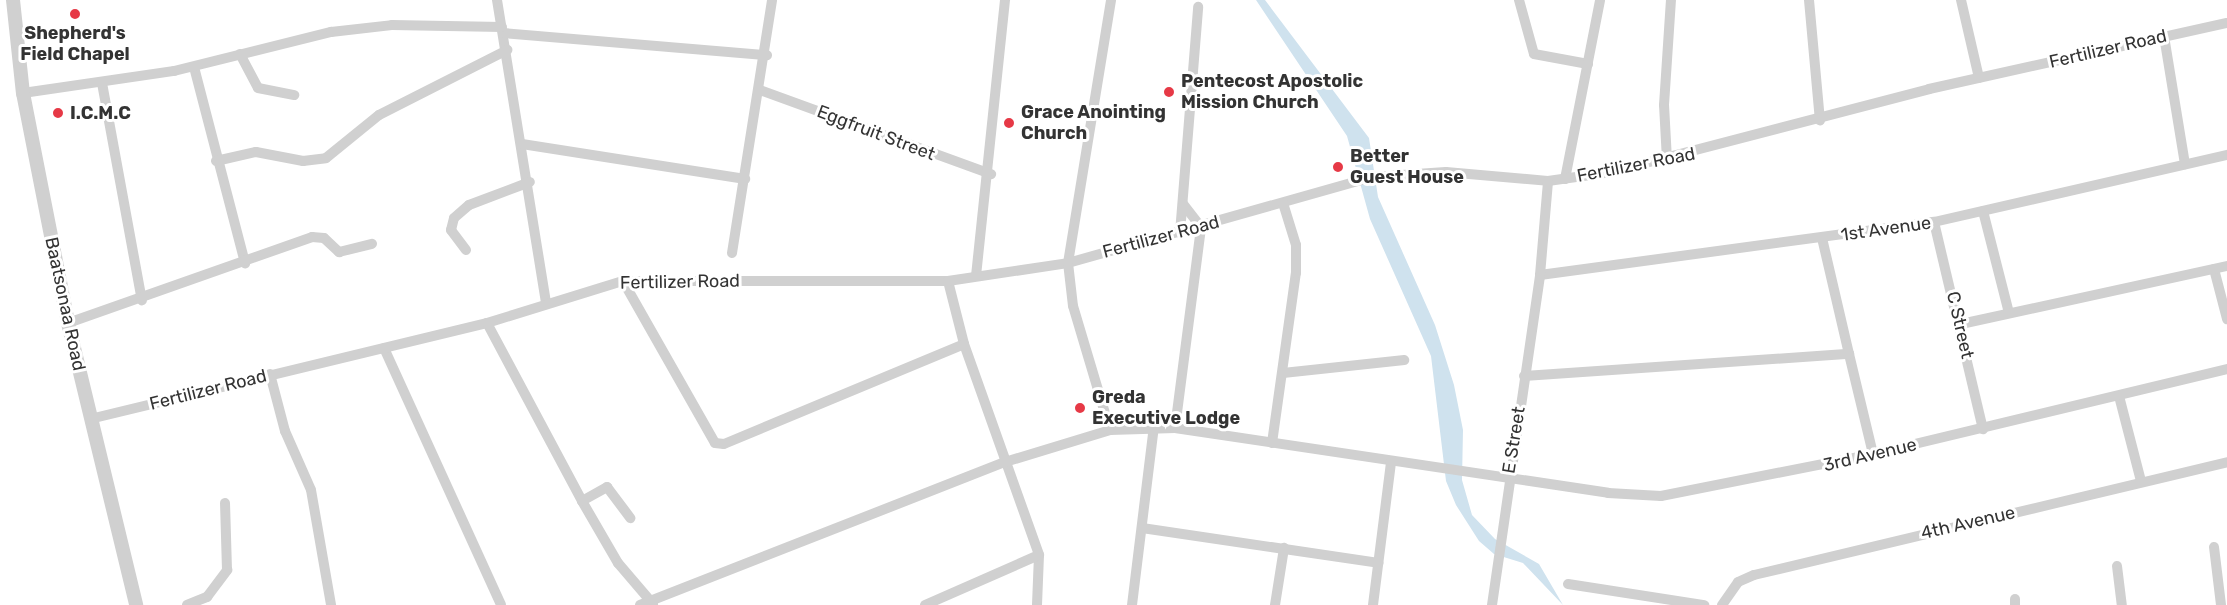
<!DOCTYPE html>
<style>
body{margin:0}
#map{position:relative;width:2227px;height:605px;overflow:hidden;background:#fff;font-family:Rubik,sans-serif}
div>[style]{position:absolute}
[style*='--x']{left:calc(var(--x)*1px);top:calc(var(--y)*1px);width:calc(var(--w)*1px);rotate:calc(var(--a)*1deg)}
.water>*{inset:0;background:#cfe2ee}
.minor>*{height:10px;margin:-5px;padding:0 5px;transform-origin:5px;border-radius:5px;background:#d0d0d0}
.tertiary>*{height:14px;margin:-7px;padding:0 7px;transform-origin:7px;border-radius:7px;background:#d0d0d0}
.dots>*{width:16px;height:16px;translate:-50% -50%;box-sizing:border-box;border:3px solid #fff;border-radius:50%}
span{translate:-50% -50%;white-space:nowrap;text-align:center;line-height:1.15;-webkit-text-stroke:6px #fff;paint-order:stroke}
.poi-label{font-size:18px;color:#333;font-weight:700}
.left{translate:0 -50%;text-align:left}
.street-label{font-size:18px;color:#333}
</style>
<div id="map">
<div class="water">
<i style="clip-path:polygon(1256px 0,1265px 0,1369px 138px,1378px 197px,1435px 325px,1454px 385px,1463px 430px,1462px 480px,1472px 515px,1495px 539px,1539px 564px,1563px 605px,1523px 563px,1494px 554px,1479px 541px,1456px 505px,1446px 481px,1431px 356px,1370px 219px,1347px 136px)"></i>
</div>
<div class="minor">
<i style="--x:497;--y:0;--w:305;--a:80.8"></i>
<i style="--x:1519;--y:0;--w:56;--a:74.5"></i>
<i style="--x:1534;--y:54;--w:55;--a:10.5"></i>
<i style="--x:1809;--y:0;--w:121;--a:84.8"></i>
<i style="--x:1961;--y:0;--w:80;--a:77"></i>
<i style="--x:503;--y:33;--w:265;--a:4.8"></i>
<i style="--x:2164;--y:36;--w:130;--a:80.7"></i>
<i style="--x:240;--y:54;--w:38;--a:62"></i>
<i style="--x:258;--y:88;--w:37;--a:11"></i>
<i style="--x:194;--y:67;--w:203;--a:75.4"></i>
<i style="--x:102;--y:83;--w:221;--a:79.6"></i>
<i style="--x:760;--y:90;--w:246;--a:20"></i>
<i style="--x:23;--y:93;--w:153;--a:-8.3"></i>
<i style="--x:174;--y:71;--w:162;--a:-14"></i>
<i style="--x:331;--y:32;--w:61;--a:-6.5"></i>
<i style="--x:392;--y:25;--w:110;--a:1"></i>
<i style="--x:522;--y:144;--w:226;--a:8.9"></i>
<i style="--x:1667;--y:160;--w:55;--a:-93.1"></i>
<i style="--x:1664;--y:105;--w:105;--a:-86.2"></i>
<i style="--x:216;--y:161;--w:41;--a:-12.7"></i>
<i style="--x:256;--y:152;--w:48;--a:10.8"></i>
<i style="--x:303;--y:161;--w:23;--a:-7"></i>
<i style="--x:326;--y:158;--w:68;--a:-39.1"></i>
<i style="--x:379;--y:115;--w:144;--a:-26.9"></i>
<i style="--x:1565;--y:179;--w:182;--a:-78.9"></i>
<i style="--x:1983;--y:211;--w:105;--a:75.7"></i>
<i style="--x:1934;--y:222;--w:213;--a:76.7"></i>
<i style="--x:1180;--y:233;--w:227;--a:-85.4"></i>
<i style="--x:466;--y:250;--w:25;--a:-127"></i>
<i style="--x:451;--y:230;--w:12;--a:-76"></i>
<i style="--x:454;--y:218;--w:20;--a:-41"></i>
<i style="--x:469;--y:205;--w:65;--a:-20.7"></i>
<i style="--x:732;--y:253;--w:256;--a:-81"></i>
<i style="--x:2214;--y:269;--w:52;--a:75.4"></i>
<i style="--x:1540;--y:275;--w:398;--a:-7.7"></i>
<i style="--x:1934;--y:222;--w:301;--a:-12.9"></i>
<i style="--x:976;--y:276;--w:278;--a:-84"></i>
<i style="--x:623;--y:281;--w:186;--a:60.4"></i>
<i style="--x:715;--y:443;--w:9;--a:6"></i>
<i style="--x:724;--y:444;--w:260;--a:-22.6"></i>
<i style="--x:948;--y:281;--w:65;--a:75.7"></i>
<i style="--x:964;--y:344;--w:224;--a:70.4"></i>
<i style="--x:1039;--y:555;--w:50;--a:92.3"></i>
<i style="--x:68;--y:323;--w:259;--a:-19.4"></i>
<i style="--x:312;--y:237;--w:12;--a:5"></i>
<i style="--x:324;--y:238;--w:21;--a:43"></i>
<i style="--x:339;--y:252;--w:34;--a:-14"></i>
<i style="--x:487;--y:323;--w:202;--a:61.9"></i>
<i style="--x:582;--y:501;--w:72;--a:59.9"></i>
<i style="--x:618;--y:563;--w:54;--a:49.5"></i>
<i style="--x:1961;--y:324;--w:272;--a:-12.3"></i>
<i style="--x:384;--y:348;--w:282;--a:65.5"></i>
<i style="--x:1849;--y:354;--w:103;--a:76.5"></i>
<i style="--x:1283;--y:373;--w:122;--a:-6.1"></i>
<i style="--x:270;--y:374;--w:59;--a:75.3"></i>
<i style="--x:285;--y:431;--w:64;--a:66.2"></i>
<i style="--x:311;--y:490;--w:117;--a:80.1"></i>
<i style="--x:1524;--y:376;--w:326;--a:-3.9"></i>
<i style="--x:1849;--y:354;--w:119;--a:-103.1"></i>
<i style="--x:2119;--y:396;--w:88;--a:75.5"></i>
<i style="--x:90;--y:419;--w:408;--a:-13.6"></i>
<i style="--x:487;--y:323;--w:142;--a:-17.2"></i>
<i style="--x:623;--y:281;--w:325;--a:0"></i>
<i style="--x:948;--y:281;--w:121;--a:-8.5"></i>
<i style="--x:1068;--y:263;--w:316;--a:-15.8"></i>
<i style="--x:1372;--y:177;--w:74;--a:-3.9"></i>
<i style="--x:1446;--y:172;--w:102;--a:5"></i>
<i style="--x:1548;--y:181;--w:64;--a:-8.1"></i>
<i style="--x:1611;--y:172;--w:329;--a:-14.6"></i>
<i style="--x:1929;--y:89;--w:305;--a:-12.5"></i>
<i style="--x:1175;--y:428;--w:438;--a:8.5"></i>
<i style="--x:1608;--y:493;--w:53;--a:3.2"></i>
<i style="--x:1661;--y:496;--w:216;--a:-11.2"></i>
<i style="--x:1873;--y:454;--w:364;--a:-13.5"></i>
<i style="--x:1110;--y:430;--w:129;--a:-106.6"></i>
<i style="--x:1073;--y:306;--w:43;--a:-96.6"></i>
<i style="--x:1068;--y:263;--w:266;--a:-80.7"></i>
<i style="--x:1272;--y:443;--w:172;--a:-82"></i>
<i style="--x:1296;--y:273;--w:28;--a:-90"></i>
<i style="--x:1296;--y:245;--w:44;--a:-107.2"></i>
<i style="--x:582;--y:501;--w:29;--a:-29"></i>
<i style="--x:607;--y:487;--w:39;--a:53"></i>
<i style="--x:1142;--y:528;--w:239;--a:8.4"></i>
<i style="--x:2214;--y:547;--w:58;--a:83.1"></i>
<i style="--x:2117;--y:566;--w:39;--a:83"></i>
<i style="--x:1568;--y:584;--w:138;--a:8.8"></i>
<i style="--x:2015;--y:599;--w:6;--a:90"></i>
<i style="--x:187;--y:605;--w:22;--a:-22"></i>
<i style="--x:207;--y:597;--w:34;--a:-53"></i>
<i style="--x:227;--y:570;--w:67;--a:-91.7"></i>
<i style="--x:640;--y:605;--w:392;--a:-21.4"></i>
<i style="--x:1005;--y:462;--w:110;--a:-16.9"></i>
<i style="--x:1110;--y:430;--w:65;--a:-1.8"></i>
<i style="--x:1175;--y:428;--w:203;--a:-82.6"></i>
<i style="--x:1201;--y:227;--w:29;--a:-128"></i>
<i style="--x:925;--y:605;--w:124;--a:-23.7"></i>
<i style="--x:1132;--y:605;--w:180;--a:-83"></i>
<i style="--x:1275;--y:605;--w:58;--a:-81"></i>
<i style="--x:1373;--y:605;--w:144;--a:-82.8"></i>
<i style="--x:1492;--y:605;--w:333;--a:-81.7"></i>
<i style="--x:1540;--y:275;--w:94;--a:-85.1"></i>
<i style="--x:1722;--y:605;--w:28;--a:-55"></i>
<i style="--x:1738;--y:582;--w:17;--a:-24"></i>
<i style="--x:1754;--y:575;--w:486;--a:-13.4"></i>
</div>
<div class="tertiary">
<i style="--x:13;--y:0;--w:94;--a:83.9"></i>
<i style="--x:23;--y:93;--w:234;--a:78.9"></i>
<i style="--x:68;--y:323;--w:290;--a:76.4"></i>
</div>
<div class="dots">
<i style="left:75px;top:14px;background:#e63946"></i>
<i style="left:1169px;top:92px;background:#e63946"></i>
<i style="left:58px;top:113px;background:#e63946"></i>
<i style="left:1009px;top:123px;background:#e63946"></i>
<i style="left:1338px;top:167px;background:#e63946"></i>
<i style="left:1080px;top:408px;background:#e63946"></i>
</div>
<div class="poi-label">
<span style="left:75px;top:44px">Shepherd's<br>Field Chapel</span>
<span class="left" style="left:1181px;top:92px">Pentecost Apostolic<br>Mission Church</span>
<span class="left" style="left:70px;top:113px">I.C.M.C</span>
<span class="left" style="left:1021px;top:123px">Grace Anointing<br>Church</span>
<span class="left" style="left:1350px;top:167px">Better<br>Guest House</span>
<span class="left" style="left:1092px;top:408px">Greda<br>Executive Lodge</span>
</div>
<div class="street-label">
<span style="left:2108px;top:49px;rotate:-13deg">Fertilizer Road</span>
<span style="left:876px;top:133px;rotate:21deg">Eggfruit Street</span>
<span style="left:1636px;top:165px;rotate:-11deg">Fertilizer Road</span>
<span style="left:1886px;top:229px;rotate:-8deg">1st Avenue</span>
<span style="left:1161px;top:237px;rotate:-15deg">Fertilizer Road</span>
<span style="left:680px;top:282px;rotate:-1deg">Fertilizer Road</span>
<span style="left:65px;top:304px;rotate:78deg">Baatsonaa Road</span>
<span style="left:1960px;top:325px;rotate:77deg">C Street</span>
<span style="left:208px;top:390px;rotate:-14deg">Fertilizer Road</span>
<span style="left:1514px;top:440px;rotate:-81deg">E Street</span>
<span style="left:1870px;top:455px;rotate:-13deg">3rd Avenue</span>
<span style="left:1968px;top:523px;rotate:-13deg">4th Avenue</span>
</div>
</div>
